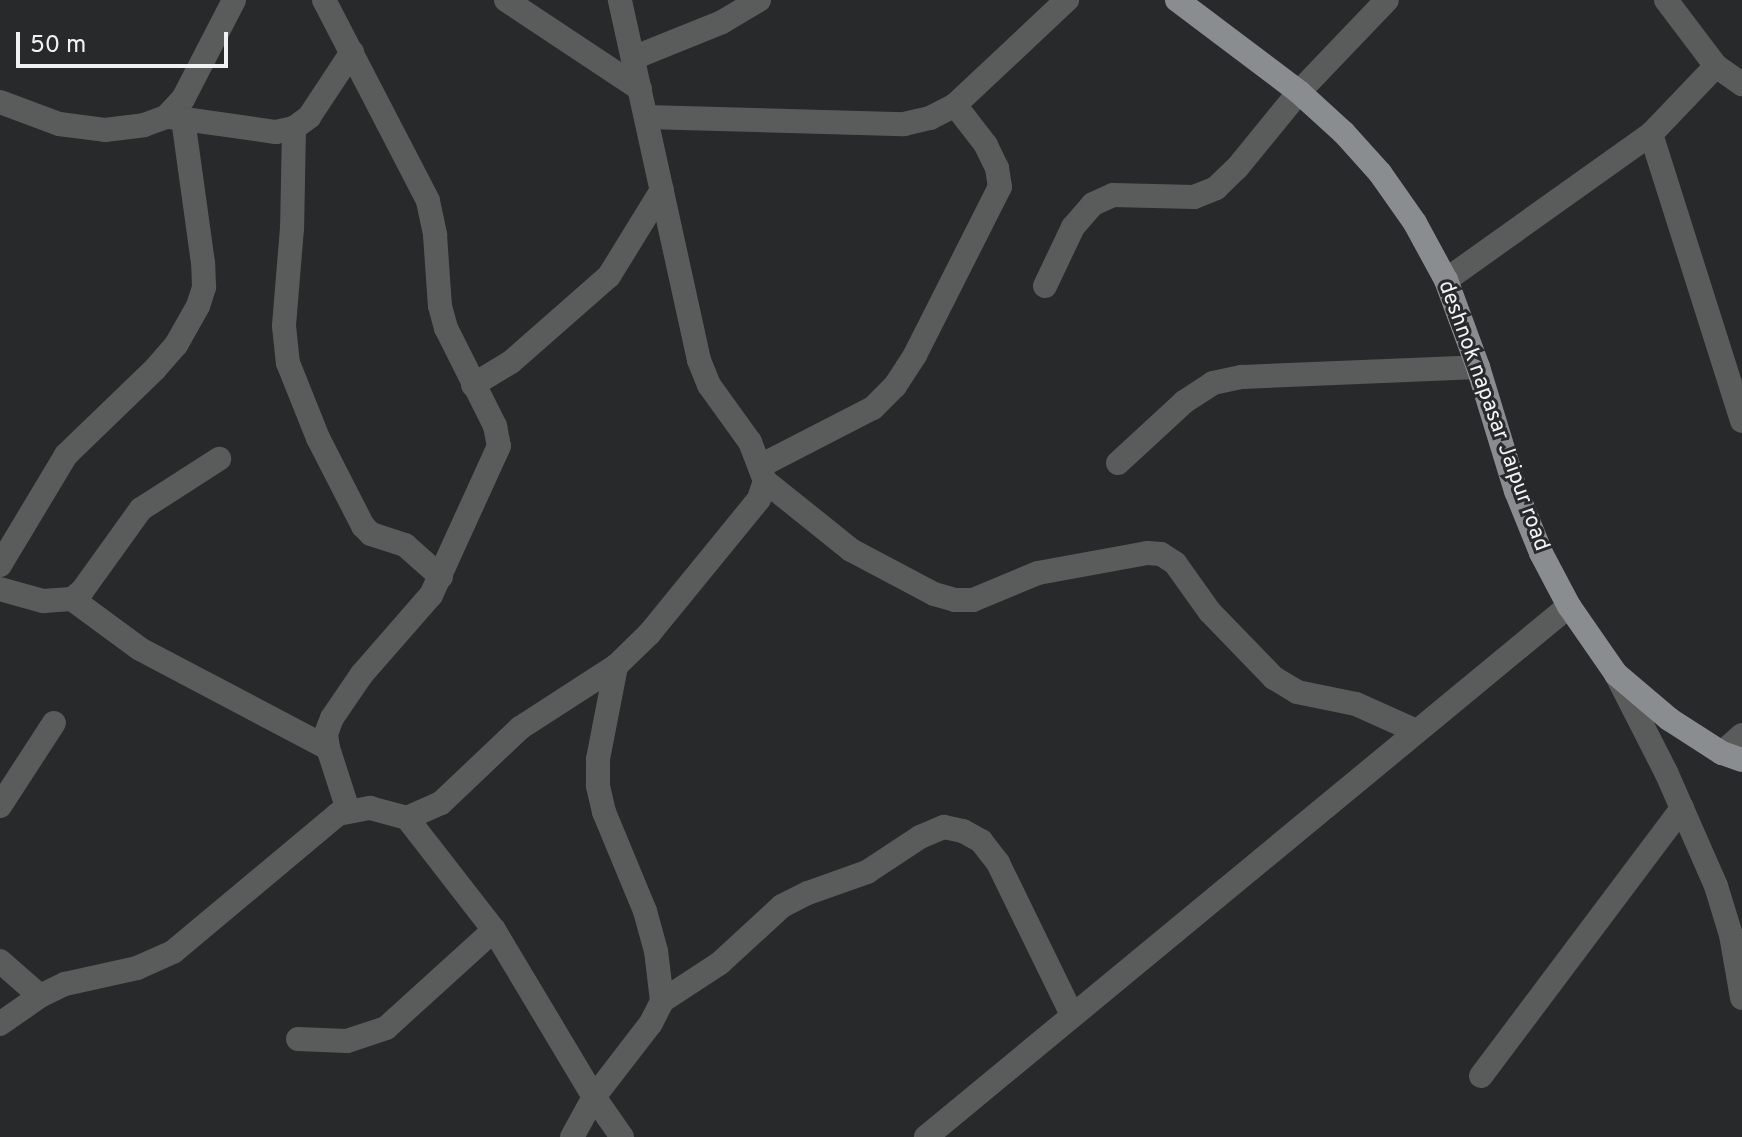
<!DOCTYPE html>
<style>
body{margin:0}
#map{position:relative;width:1742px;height:1137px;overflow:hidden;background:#27292b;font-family:Overpass,sans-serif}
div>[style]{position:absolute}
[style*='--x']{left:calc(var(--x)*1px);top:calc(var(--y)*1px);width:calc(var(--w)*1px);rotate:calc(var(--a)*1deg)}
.minor>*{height:24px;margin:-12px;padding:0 12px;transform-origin:12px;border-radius:12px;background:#5a5c5c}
.major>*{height:24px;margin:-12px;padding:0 12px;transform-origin:12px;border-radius:12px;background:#8a8d8f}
span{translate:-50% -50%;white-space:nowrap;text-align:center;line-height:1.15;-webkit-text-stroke:6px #27292b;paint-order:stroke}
.street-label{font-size:22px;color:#eff1f2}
.scale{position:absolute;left:16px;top:32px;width:212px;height:36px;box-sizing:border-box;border:4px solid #eff1f2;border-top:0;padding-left:10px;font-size:24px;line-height:28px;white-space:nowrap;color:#eff1f2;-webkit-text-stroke:6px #27292b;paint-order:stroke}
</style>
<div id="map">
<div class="minor">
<i style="--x:324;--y:0;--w:226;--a:62.6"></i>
<i style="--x:428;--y:201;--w:35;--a:78"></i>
<i style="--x:435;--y:235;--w:71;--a:86"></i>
<i style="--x:440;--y:306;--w:23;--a:75"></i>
<i style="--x:446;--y:328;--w:110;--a:63.4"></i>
<i style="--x:495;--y:426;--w:20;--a:79"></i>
<i style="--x:499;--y:446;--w:164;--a:114.5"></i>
<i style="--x:431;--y:595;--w:105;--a:131.1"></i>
<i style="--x:362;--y:674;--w:53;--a:124.3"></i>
<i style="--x:332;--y:718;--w:17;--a:111"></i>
<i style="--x:326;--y:734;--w:14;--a:82"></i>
<i style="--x:328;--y:748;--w:65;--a:72.1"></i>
<i style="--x:506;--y:0;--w:161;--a:33.6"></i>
<i style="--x:1666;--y:0;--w:83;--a:52.9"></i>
<i style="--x:1716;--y:66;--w:32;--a:35"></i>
<i style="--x:633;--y:58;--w:96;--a:-22"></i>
<i style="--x:722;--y:22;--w:43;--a:-30.7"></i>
<i style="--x:0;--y:102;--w:63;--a:20.4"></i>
<i style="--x:59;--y:124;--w:46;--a:7.4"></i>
<i style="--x:105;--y:130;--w:39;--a:-7"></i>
<i style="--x:144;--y:125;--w:23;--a:-20"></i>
<i style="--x:166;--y:117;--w:25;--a:-47"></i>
<i style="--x:183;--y:99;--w:111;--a:-62.7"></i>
<i style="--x:170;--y:117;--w:107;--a:8.1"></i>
<i style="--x:276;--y:132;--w:18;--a:-13"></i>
<i style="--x:294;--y:128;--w:19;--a:-36"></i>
<i style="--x:309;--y:117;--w:78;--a:-56.5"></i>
<i style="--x:646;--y:117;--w:258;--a:1.6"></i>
<i style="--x:904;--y:124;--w:27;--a:-13"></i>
<i style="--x:930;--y:118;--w:28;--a:-27"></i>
<i style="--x:955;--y:105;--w:154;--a:-43.2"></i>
<i style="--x:294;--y:128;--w:100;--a:91.1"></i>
<i style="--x:292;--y:228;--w:98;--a:94.7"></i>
<i style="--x:284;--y:326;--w:37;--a:84"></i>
<i style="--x:288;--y:363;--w:81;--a:68.2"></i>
<i style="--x:318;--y:438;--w:99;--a:62.9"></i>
<i style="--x:363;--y:526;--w:11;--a:45"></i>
<i style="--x:371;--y:534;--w:36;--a:18"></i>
<i style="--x:405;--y:545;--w:48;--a:41.6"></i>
<i style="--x:1651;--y:134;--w:301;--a:72.4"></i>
<i style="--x:1446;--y:280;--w:252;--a:-35.5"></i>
<i style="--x:1651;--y:134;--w:94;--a:-46.3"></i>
<i style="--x:1045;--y:286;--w:65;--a:-64.6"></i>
<i style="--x:1073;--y:227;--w:30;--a:-49"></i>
<i style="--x:1093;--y:204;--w:22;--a:-24"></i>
<i style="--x:1113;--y:195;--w:81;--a:1.4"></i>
<i style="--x:1194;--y:197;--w:24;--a:-22"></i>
<i style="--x:1216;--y:188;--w:29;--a:-44"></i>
<i style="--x:1237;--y:168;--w:98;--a:-50.8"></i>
<i style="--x:1299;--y:92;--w:127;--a:-46.3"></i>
<i style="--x:473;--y:385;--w:44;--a:-31.2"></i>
<i style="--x:511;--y:362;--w:130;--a:-41.3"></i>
<i style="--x:609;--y:276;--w:101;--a:-58.4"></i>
<i style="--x:1118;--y:463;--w:90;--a:-42.7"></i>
<i style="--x:1184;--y:402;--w:35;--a:-33"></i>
<i style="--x:1213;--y:383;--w:30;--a:-12"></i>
<i style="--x:1242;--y:377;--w:236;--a:-2.4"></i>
<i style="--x:760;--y:466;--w:127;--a:-27.2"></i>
<i style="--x:873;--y:408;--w:31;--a:-45"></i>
<i style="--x:895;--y:386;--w:37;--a:-57"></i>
<i style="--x:915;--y:355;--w:188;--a:-63.2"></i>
<i style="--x:1000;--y:187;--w:19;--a:-99"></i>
<i style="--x:997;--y:168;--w:25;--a:-116"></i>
<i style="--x:986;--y:145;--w:51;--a:-127.8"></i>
<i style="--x:765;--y:481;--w:110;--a:38.7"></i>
<i style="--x:851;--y:550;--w:94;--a:27.9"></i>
<i style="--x:934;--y:594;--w:22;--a:16"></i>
<i style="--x:955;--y:600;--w:18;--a:0"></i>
<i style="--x:973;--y:600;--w:70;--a:-22.6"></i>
<i style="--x:1038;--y:573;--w:111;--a:-10.4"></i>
<i style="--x:1147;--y:553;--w:14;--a:4"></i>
<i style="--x:1161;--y:554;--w:17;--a:33"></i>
<i style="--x:1175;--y:563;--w:60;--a:54.5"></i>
<i style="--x:1210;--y:612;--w:92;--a:45.9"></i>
<i style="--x:1274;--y:678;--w:27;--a:31"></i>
<i style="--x:1297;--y:692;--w:60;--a:11.5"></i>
<i style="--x:1356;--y:704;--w:66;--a:24.2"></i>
<i style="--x:0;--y:565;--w:128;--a:-59"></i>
<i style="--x:66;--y:455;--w:124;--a:-44"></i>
<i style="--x:155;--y:369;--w:32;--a:-49"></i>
<i style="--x:176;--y:345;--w:45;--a:-60.6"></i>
<i style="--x:198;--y:306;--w:20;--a:-72"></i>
<i style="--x:204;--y:287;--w:24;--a:-92"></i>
<i style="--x:203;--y:263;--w:145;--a:-97.9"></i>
<i style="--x:0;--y:589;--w:45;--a:15.6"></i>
<i style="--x:43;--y:601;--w:29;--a:-4"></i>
<i style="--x:72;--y:599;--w:13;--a:-39"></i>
<i style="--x:82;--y:591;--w:101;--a:-54.3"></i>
<i style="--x:141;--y:509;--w:93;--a:-32.7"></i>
<i style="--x:72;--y:599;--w:84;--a:36.3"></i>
<i style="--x:140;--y:649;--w:212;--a:27.8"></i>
<i style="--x:1616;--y:674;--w:110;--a:63"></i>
<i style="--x:1666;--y:772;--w:124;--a:66.3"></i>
<i style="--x:1716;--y:886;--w:51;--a:73"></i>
<i style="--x:1731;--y:935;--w:64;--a:80.1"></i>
<i style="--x:1722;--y:753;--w:27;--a:-42"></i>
<i style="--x:0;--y:806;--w:99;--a:-57"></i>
<i style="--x:407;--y:818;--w:142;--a:52.2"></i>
<i style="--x:494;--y:930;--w:195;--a:59.1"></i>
<i style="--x:594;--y:1097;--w:49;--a:55"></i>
<i style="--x:0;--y:961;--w:53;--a:41.2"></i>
<i style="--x:662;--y:1001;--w:69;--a:-33.2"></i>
<i style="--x:720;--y:963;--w:84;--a:-42.6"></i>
<i style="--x:782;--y:906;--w:29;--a:-27"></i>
<i style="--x:808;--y:893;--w:63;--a:-19.6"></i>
<i style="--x:867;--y:872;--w:64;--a:-33.4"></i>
<i style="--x:920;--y:837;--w:26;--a:-23"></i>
<i style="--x:944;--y:827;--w:19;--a:12"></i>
<i style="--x:963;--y:831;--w:21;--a:29"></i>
<i style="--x:981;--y:841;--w:28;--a:52"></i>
<i style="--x:998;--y:863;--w:169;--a:64"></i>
<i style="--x:0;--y:1024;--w:49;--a:-35"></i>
<i style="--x:40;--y:996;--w:28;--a:-26"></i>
<i style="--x:65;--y:984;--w:74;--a:-12.5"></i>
<i style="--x:137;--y:968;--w:39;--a:-24"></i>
<i style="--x:173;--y:952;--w:215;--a:-39.9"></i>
<i style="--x:338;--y:814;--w:33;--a:-11"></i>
<i style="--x:370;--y:808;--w:38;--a:15"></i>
<i style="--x:407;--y:818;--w:37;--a:-24"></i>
<i style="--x:441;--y:803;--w:109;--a:-43.5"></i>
<i style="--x:520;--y:728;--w:114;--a:-32.9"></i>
<i style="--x:616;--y:666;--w:46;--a:-44.1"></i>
<i style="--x:649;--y:634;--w:174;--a:-50.8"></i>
<i style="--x:759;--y:499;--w:19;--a:-72"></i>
<i style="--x:765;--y:481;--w:42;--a:-111"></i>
<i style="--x:750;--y:442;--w:70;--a:-125.7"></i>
<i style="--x:709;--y:385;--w:27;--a:-112"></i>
<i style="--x:699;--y:360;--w:369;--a:-102.4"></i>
<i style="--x:298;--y:1039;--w:49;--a:2.3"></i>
<i style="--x:347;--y:1041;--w:41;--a:-18.4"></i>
<i style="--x:386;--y:1028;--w:146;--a:-42.2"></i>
<i style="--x:1481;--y:1076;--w:335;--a:-53.1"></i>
<i style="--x:572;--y:1137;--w:46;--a:-61.2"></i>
<i style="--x:594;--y:1097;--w:93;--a:-52.4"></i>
<i style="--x:651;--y:1023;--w:25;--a:-63"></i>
<i style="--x:662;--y:1001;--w:50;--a:-96.8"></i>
<i style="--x:656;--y:951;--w:41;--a:-105.4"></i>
<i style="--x:645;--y:911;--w:107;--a:-112.5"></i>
<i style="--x:604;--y:812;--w:27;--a:-103"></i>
<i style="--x:598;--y:786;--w:27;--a:-90"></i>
<i style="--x:598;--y:759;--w:95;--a:-79"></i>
<i style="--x:926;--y:1137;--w:834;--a:-39.55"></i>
</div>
<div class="major">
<i style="--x:1177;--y:0;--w:153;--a:37"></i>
<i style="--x:1299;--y:92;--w:61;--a:42.3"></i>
<i style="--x:1344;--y:133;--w:54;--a:48"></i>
<i style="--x:1380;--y:173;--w:61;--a:55"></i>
<i style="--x:1415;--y:223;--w:65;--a:61.5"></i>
<i style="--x:1446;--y:280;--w:93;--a:69.8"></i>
<i style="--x:1478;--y:367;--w:130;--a:73"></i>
<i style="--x:1516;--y:491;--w:67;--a:68"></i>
<i style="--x:1541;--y:553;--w:60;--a:62.2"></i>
<i style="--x:1569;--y:606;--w:83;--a:55.3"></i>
<i style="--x:1616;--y:674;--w:70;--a:40.3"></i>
<i style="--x:1669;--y:719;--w:63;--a:32.7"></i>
<i style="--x:1722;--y:753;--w:21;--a:19"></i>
</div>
<div class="street-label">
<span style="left:1493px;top:416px;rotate:70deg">deshnok napasar Jaipur road</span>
</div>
<div class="scale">50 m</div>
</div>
